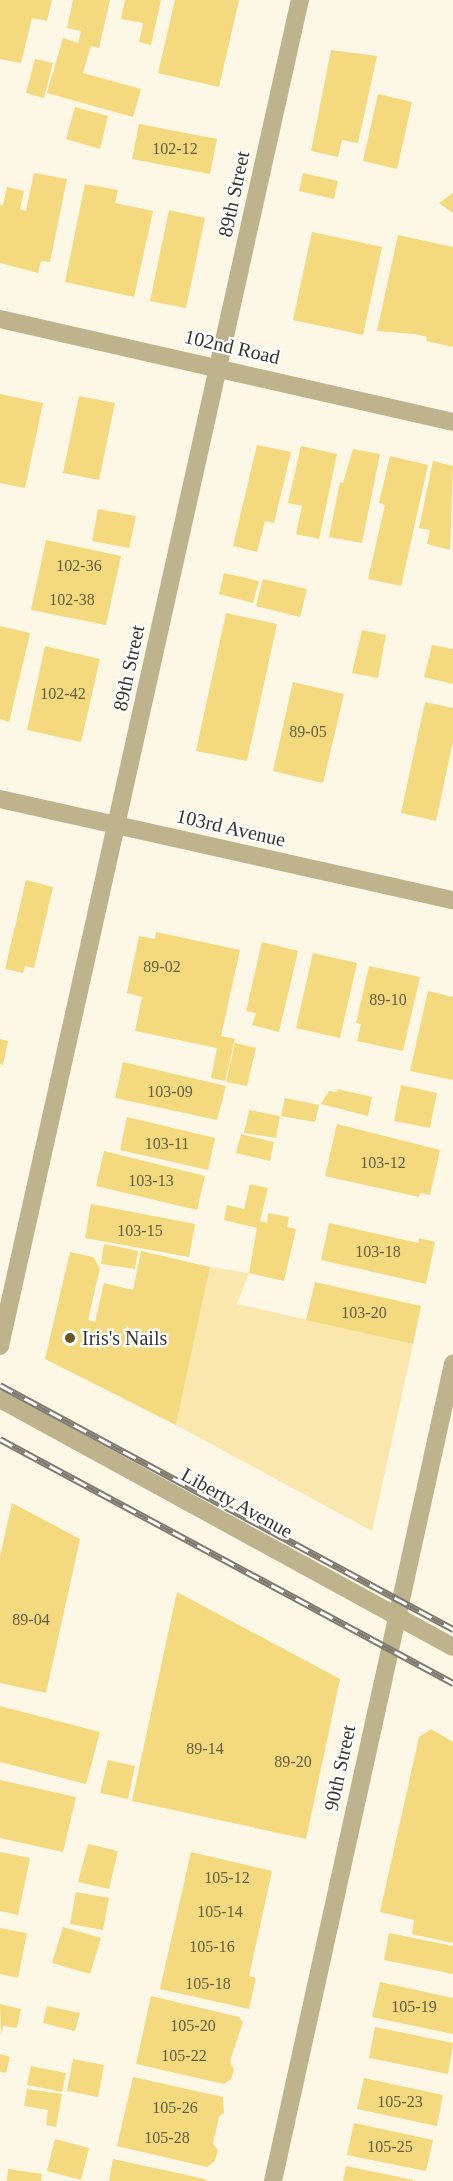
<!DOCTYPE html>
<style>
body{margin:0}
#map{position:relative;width:453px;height:2181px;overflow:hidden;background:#fdf8e6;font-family:"Times New Roman",serif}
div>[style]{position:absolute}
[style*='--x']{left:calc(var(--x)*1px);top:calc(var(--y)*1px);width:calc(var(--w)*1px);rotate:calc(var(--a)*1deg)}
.green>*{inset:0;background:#f9e7ae}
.building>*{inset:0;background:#f4d97e}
.minor>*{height:18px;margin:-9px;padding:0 9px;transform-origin:9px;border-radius:9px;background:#bfb38e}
.rail>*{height:7px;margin-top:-3.5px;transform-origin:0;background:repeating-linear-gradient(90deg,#fff 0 14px,#7e7a70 0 28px);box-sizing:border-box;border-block:2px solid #7e7a70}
.dots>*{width:16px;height:16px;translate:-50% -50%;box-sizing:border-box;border:3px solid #fff;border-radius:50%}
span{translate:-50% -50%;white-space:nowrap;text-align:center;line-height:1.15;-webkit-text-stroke:4.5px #fff;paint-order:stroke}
.number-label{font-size:16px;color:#665e42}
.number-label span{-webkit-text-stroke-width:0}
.street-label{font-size:20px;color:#37352e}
.poi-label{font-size:20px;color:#37352e}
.left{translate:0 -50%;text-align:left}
</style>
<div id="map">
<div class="green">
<i style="clip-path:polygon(210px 1267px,249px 1273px,237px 1304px,413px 1344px,372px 1531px,176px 1425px)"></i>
</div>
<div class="building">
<i style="clip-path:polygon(0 0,52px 0,47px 21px,32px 18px,21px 63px,0 59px)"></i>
<i style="clip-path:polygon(73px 0,110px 0,99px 48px,91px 46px,83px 73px,141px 89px,133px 117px,47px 93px,63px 38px,78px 43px,81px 31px,67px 28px)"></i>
<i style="clip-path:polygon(125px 0,161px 0,151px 45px,139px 42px,143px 23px,121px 19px)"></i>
<i style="clip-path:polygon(175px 0,239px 0,219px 87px,158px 73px)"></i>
<i style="clip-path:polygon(331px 50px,377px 56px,358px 143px,342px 140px,338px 157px,311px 151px)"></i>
<i style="clip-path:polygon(35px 59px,53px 63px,44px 98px,26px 93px)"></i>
<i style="clip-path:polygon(378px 94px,412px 102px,397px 169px,363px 161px)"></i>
<i style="clip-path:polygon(75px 107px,108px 116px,100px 149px,66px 139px)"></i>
<i style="clip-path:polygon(139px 124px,217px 139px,210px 174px,132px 159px)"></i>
<i style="clip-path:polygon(34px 173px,67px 179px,50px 262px,41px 261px,38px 273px,0 263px,0 205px,3px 205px,7px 187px,24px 191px,20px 209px,26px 211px)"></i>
<i style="clip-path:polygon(303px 173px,338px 181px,334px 199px,299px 191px)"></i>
<i style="clip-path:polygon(85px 184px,118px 190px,115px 203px,153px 211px,134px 297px,65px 282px)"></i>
<i style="clip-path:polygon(453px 193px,453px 213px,439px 203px)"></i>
<i style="clip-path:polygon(169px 210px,205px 218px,186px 308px,150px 301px)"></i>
<i style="clip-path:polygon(312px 232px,382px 247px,363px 335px,293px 320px)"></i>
<i style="clip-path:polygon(398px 235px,453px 247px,453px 347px,426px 341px,427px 337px,415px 334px,377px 331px)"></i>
<i style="clip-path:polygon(0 394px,43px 403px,25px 488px,0 483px)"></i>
<i style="clip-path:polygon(79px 396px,115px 403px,99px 480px,63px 473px)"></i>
<i style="clip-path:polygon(257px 445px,291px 452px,274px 523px,265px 521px,257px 552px,233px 546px)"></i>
<i style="clip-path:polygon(301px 446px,337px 454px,319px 539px,296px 534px,302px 506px,288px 503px)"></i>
<i style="clip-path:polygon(353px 449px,380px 454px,362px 543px,329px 537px,340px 482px,343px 483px)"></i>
<i style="clip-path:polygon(390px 456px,428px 465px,401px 586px,368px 579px,385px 505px,379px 503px)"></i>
<i style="clip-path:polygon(433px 461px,453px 466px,450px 550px,427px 544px,430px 530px,419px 528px)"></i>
<i style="clip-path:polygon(98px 509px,136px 516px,129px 548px,92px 541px)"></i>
<i style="clip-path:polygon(46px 540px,121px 556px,106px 625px,31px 610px)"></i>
<i style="clip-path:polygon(224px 573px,259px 581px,253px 603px,219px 594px)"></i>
<i style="clip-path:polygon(263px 579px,307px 589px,300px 617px,256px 606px)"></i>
<i style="clip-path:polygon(226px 613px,277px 624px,247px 761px,196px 751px)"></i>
<i style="clip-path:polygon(0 626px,30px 633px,9px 722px,0 719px)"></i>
<i style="clip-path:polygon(362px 630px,386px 635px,378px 678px,352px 673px)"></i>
<i style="clip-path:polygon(432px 645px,453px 649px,453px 684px,424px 677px)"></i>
<i style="clip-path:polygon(45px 646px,100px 659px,81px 742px,27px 730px)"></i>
<i style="clip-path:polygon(293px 682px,344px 694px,323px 783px,273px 771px)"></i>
<i style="clip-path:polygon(425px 702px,453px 708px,453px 741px,436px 821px,401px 813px)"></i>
<i style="clip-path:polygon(26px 880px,53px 887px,34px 968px,25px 966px,23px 973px,5px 969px)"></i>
<i style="clip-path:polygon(156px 932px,240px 950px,221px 1036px,235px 1039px,225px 1081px,211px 1078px,217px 1048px,135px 1031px,142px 997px,127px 993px,139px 936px,155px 939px)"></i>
<i style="clip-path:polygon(262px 942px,298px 951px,279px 1032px,252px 1025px,256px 1013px,246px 1011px)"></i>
<i style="clip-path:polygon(313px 953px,357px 963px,340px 1038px,296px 1028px)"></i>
<i style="clip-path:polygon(369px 966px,420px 977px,403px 1051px,357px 1041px,361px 1024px,356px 1023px)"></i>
<i style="clip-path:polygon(428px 991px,453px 997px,453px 1080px,410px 1071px)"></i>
<i style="clip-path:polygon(0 1039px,8px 1041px,3px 1065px,0 1064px)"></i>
<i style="clip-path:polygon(235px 1043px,256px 1048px,247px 1086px,226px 1082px)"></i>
<i style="clip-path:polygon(123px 1062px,226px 1086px,217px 1120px,115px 1098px)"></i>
<i style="clip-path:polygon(401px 1085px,437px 1093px,430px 1128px,394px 1121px)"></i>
<i style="clip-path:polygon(338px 1089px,372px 1097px,368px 1116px,321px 1104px,329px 1091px,337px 1092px)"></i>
<i style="clip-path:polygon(285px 1098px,319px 1105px,315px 1122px,281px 1116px)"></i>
<i style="clip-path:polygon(249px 1110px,280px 1116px,276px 1138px,244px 1133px)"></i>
<i style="clip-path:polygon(127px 1117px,215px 1138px,208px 1170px,120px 1150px)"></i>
<i style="clip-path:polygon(337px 1124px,440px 1150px,430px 1195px,420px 1193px,419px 1197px,325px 1176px)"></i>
<i style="clip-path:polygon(241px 1134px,274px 1142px,270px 1161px,236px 1153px)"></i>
<i style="clip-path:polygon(104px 1151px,205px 1176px,197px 1210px,96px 1186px)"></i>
<i style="clip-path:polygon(250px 1184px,268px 1188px,260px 1221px,267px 1223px,268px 1213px,289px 1217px,287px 1227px,296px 1229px,284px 1281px,249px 1273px,257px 1228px,224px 1220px,227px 1205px,244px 1209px)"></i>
<i style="clip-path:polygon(91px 1204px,195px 1224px,189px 1257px,85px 1238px)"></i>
<i style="clip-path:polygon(329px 1223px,418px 1243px,419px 1238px,435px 1242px,426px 1284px,321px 1260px)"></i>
<i style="clip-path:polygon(104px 1244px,138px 1251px,135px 1269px,101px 1264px)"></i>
<i style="clip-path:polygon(141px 1251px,210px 1267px,176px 1425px,45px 1359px,70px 1252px,93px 1257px,100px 1268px,88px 1320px,95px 1322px,104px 1283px,133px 1290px)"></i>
<i style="clip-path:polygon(315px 1282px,421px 1306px,413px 1344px,306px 1320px)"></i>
<i style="clip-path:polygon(12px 1503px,80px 1539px,46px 1693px,0 1683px,0 1557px)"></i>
<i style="clip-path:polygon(177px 1592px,340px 1679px,306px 1839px,132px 1801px)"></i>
<i style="clip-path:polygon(0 1706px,100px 1732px,86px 1784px,0 1762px)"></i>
<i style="clip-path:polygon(431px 1729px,453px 1742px,453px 1943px,412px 1934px,414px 1920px,380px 1912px,419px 1737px)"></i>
<i style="clip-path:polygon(108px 1760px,135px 1766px,128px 1799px,100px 1793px)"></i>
<i style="clip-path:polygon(0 1780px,76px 1797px,63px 1852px,0 1838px)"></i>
<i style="clip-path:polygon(88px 1844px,118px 1851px,109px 1889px,78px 1882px)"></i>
<i style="clip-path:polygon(0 1852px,30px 1858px,18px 1915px,0 1911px)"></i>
<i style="clip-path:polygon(191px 1852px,272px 1871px,249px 1976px,256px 1978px,249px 2009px,160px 1989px)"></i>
<i style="clip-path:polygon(76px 1892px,109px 1898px,103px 1930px,70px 1924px)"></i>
<i style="clip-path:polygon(63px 1927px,101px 1938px,90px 1974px,52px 1963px)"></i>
<i style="clip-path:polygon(0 1928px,27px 1933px,18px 1978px,0 1974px)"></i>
<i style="clip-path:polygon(389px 1933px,453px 1946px,453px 1974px,384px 1960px)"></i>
<i style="clip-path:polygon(380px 1982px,453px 1998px,453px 2034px,372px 2017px)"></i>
<i style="clip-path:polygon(151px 1996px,239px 2017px,243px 2022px,230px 2061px,234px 2070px,231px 2079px,224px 2084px,136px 2064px)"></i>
<i style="clip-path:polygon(0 2004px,21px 2009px,17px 2028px,3px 2026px,1px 2035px)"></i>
<i style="clip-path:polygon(47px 2006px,80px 2013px,75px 2031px,43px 2023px)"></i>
<i style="clip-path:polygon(375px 2027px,453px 2043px,448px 2074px,369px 2058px)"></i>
<i style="clip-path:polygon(0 2054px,10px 2057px,6px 2073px,0 2072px)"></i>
<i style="clip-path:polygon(73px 2059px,104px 2065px,98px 2097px,67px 2091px)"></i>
<i style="clip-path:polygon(31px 2066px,66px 2073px,62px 2092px,27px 2085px)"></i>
<i style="clip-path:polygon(133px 2077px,223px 2097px,224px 2113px,219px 2116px,213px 2144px,218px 2150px,215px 2161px,207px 2167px,117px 2146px)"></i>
<i style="clip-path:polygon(364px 2078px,443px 2095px,437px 2126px,357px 2109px)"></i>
<i style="clip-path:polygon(27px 2089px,62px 2094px,56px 2127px,46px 2125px,48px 2110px,24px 2106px)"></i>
<i style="clip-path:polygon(354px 2123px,433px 2140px,426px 2171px,347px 2155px)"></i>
<i style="clip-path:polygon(55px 2139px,89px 2148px,81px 2180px,47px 2171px)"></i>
<i style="clip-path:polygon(113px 2159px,205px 2179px,207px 2181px,109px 2181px)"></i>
<i style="clip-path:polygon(346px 2166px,413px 2180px,413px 2181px,343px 2181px)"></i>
<i style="clip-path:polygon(8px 2169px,42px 2174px,41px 2181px,7px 2181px)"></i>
</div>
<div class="minor">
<i style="--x:0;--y:319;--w:465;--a:12.8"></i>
<i style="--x:0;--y:799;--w:464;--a:12.6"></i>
<i style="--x:0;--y:1346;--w:1379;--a:-77.44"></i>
<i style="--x:0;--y:1399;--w:516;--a:28.7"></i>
<i style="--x:273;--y:2181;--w:837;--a:-77.58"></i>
</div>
<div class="rail">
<i style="--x:0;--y:1385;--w:515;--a:28.31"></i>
<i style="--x:0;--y:1439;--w:515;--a:28.31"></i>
</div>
<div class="dots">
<i style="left:70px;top:1338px;background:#655623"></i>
</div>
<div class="number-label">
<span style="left:175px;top:149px">102-12</span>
<span style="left:79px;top:566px">102-36</span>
<span style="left:72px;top:600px">102-38</span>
<span style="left:63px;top:694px">102-42</span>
<span style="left:308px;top:732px">89-05</span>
<span style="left:162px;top:967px">89-02</span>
<span style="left:388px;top:1000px">89-10</span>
<span style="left:170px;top:1092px">103-09</span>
<span style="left:167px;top:1144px">103-11</span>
<span style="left:383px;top:1163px">103-12</span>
<span style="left:151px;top:1181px">103-13</span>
<span style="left:140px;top:1231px">103-15</span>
<span style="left:378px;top:1252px">103-18</span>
<span style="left:364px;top:1313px">103-20</span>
<span style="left:31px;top:1620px">89-04</span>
<span style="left:205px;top:1749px">89-14</span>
<span style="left:293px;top:1762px">89-20</span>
<span style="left:227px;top:1878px">105-12</span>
<span style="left:220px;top:1912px">105-14</span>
<span style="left:212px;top:1947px">105-16</span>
<span style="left:208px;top:1984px">105-18</span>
<span style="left:414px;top:2007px">105-19</span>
<span style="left:193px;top:2026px">105-20</span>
<span style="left:184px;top:2056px">105-22</span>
<span style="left:400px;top:2102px">105-23</span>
<span style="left:175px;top:2108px">105-26</span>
<span style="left:167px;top:2138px">105-28</span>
<span style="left:390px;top:2147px">105-25</span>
</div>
<div class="street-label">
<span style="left:234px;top:194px;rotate:-78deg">89th Street</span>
<span style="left:232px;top:347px;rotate:13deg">102nd Road</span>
<span style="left:129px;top:668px;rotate:-78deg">89th Street</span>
<span style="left:231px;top:828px;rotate:13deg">103rd Avenue</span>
<span style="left:237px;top:1503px;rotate:29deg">Liberty Avenue</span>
<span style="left:340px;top:1768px;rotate:-78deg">90th Street</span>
</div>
<div class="poi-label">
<span class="left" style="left:82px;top:1338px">Iris's Nails</span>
</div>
</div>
